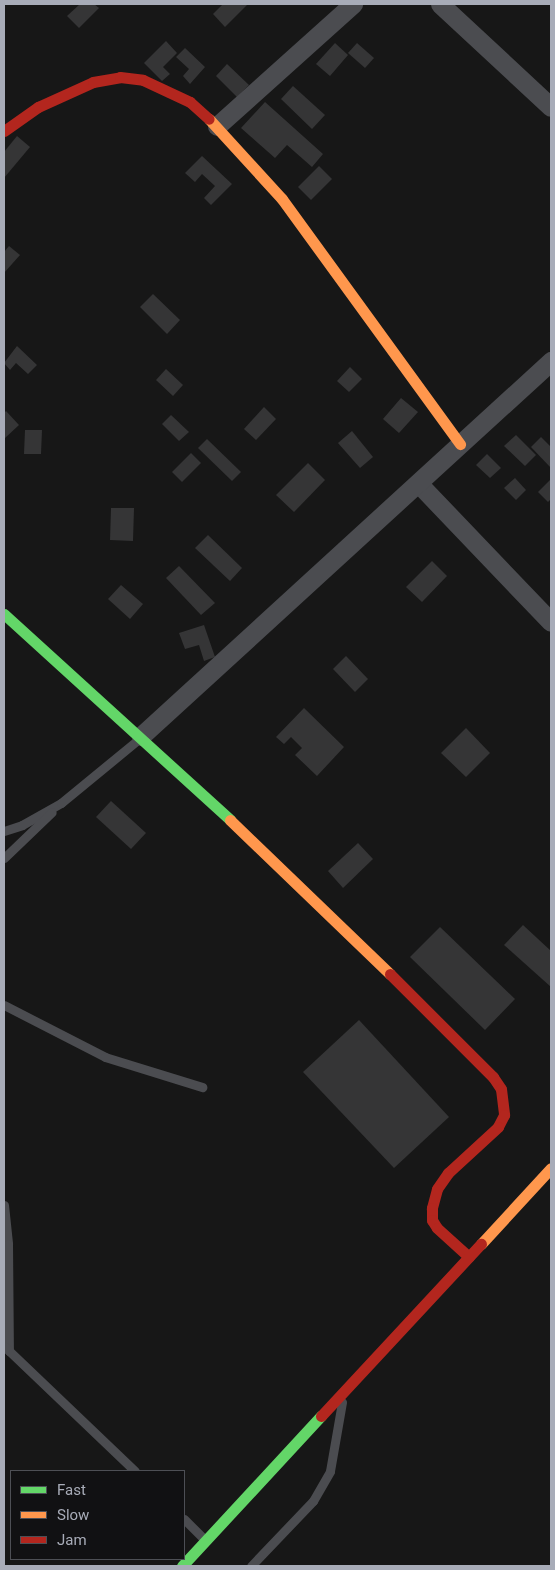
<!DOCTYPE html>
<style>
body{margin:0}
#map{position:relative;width:555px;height:1570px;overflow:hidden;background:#171717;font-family:Roboto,sans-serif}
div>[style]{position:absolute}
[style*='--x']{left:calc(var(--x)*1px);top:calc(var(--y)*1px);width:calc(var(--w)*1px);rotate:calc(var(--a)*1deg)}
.building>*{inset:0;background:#353536}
.lane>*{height:9px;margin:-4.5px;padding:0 4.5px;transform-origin:4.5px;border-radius:4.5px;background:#4b4c50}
.street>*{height:19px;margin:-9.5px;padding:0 9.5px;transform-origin:9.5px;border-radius:9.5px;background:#4b4c50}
.fast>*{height:11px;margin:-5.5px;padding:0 5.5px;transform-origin:5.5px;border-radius:5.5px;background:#63d668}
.slow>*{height:11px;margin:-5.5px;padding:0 5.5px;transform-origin:5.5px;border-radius:5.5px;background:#ff974d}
.jam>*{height:11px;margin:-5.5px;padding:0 5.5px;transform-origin:5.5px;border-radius:5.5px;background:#b3261e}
span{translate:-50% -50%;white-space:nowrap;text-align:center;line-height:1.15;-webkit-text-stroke:5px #111113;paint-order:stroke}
.frame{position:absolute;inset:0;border:5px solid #a8acb8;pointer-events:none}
.legend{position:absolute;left:10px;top:1470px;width:175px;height:90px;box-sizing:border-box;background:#111113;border:1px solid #4d4f55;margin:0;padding:6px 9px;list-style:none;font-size:15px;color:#a8acb8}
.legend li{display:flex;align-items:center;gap:10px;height:25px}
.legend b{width:25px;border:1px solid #4d4f55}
</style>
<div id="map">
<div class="building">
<i style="clip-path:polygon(80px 4px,94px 4px,99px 8px,79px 28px,67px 16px)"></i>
<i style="clip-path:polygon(223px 4px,248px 4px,225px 27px,213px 14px)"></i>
<i style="clip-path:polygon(166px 41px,177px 53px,163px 67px,170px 74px,162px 81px,144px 63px)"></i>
<i style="clip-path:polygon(335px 43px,348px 55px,330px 76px,316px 64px)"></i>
<i style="clip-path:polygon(357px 43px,374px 58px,365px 68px,348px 53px)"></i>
<i style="clip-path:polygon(185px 48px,205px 67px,190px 84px,183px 76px,189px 69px,176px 57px)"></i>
<i style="clip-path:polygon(227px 64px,249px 85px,237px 97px,216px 76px)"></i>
<i style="clip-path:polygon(293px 86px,325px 115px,312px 129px,281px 99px)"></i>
<i style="clip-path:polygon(265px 102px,323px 154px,312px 167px,287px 145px,275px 158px,241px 128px)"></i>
<i style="clip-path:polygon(17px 136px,30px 147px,4px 178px,4px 152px)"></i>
<i style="clip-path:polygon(202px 156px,232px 184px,211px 205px,204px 198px,215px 186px,202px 174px,195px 182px,185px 173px)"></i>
<i style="clip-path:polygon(319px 166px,332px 179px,311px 200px,298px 187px)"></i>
<i style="clip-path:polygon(9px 246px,20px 255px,4px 273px,4px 252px)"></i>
<i style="clip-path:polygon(153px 294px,180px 320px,167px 334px,140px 307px)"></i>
<i style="clip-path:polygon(17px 346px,37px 365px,28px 374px,16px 363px,10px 370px,4px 363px)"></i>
<i style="clip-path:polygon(350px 367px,362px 379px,349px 392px,337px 381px)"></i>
<i style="clip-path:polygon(166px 369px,183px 385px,173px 396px,156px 380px)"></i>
<i style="clip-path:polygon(401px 398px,418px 412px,399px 433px,383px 419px)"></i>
<i style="clip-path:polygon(264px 407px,276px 419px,256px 440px,244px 429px)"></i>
<i style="clip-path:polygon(6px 411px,19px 425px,4px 439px,4px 413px)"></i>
<i style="clip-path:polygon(171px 415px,189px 432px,179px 441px,162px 424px)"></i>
<i style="clip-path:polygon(25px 430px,42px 430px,41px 454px,24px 454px)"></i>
<i style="clip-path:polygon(352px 431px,373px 457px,360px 468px,338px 443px)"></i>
<i style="clip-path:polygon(516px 435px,536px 455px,525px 466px,504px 446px)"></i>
<i style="clip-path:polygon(541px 437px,551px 447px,551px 468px,531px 447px)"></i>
<i style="clip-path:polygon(207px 439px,241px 472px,232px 481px,198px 448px)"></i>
<i style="clip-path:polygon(191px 453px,201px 463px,182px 482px,172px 472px)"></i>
<i style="clip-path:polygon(487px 454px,501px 468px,490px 478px,476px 465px)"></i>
<i style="clip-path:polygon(308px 463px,325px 480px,294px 512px,276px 495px)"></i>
<i style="clip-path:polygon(515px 478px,526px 490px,516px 500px,504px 488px)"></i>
<i style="clip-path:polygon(551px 479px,551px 499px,548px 502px,538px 492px)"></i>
<i style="clip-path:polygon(111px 508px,134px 508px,133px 541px,110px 540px)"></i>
<i style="clip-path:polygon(208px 535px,242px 568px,230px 581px,195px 548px)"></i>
<i style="clip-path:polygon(432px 561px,447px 576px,422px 602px,406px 587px)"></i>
<i style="clip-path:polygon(179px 566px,215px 603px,201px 615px,166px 578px)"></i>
<i style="clip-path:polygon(121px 585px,143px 604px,130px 619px,108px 599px)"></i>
<i style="clip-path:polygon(204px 625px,215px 657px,204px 661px,199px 645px,185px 649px,179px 633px)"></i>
<i style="clip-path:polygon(346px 656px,368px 679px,355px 692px,333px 669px)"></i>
<i style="clip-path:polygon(304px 708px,344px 747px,317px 776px,295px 755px,302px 748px,291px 737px,284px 744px,276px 737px)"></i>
<i style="clip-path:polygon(466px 728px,490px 753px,466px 777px,441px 753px)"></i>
<i style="clip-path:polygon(111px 801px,146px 833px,131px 849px,96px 817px)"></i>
<i style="clip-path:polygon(358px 843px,373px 859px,343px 888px,328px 871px)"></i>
<i style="clip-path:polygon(523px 925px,551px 951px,551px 987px,504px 945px)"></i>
<i style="clip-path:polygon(440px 927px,515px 999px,485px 1030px,410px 957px)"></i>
<i style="clip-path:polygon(359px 1020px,449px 1117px,394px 1168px,303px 1072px)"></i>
</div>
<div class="lane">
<i style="--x:4;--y:831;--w:19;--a:-18"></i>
<i style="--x:22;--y:825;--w:45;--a:-29.4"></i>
<i style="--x:61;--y:803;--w:101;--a:-39.4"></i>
<i style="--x:4;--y:858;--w:66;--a:-43.8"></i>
<i style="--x:4;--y:1005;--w:114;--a:27.2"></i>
<i style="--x:105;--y:1057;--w:102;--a:17.2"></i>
<i style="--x:4;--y:1205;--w:39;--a:84"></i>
<i style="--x:8;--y:1244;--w:107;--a:89.5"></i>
<i style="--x:4;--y:1346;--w:181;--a:43.7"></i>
<i style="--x:184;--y:1519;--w:28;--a:45"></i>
<i style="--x:251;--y:1566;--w:90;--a:-46.4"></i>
<i style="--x:313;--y:1501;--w:34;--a:-60"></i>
<i style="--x:330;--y:1471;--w:70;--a:-80.1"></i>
</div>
<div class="street">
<i style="--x:440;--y:4;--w:151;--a:42.9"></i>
<i style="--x:217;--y:126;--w:183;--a:-41.9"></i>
<i style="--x:418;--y:483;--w:192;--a:46.3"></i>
<i style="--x:141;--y:736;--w:556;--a:-42.45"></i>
</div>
<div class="fast">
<i style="--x:4;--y:614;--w:306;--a:42.3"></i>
<i style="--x:182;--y:1566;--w:205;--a:-47.2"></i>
</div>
<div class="slow">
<i style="--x:209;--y:119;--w:108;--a:47.6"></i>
<i style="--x:282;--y:199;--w:303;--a:54"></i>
<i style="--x:230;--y:820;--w:222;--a:43.9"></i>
<i style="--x:481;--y:1244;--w:103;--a:-47.4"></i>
</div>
<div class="jam">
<i style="--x:4;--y:131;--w:42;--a:-35.2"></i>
<i style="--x:38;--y:107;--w:60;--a:-24.4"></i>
<i style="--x:93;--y:82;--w:27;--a:-10"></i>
<i style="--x:120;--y:77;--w:23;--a:7"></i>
<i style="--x:143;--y:80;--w:52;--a:25.1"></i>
<i style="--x:190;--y:102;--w:25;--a:42"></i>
<i style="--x:390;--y:974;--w:146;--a:45"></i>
<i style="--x:493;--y:1077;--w:14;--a:56"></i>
<i style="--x:501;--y:1089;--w:26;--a:83"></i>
<i style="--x:504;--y:1115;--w:13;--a:117"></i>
<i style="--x:498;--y:1127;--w:68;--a:137.4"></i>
<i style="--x:448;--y:1173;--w:19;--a:125"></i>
<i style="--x:437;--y:1189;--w:20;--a:105"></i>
<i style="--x:432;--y:1208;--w:12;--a:90"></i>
<i style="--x:432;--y:1220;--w:9;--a:58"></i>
<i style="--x:437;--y:1228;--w:43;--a:42.2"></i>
<i style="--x:321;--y:1416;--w:235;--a:-47.1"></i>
</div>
<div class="frame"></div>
<ul class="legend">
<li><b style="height:6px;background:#63d668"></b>Fast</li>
<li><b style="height:6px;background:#ff974d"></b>Slow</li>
<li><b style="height:6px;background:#b3261e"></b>Jam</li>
</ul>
</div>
